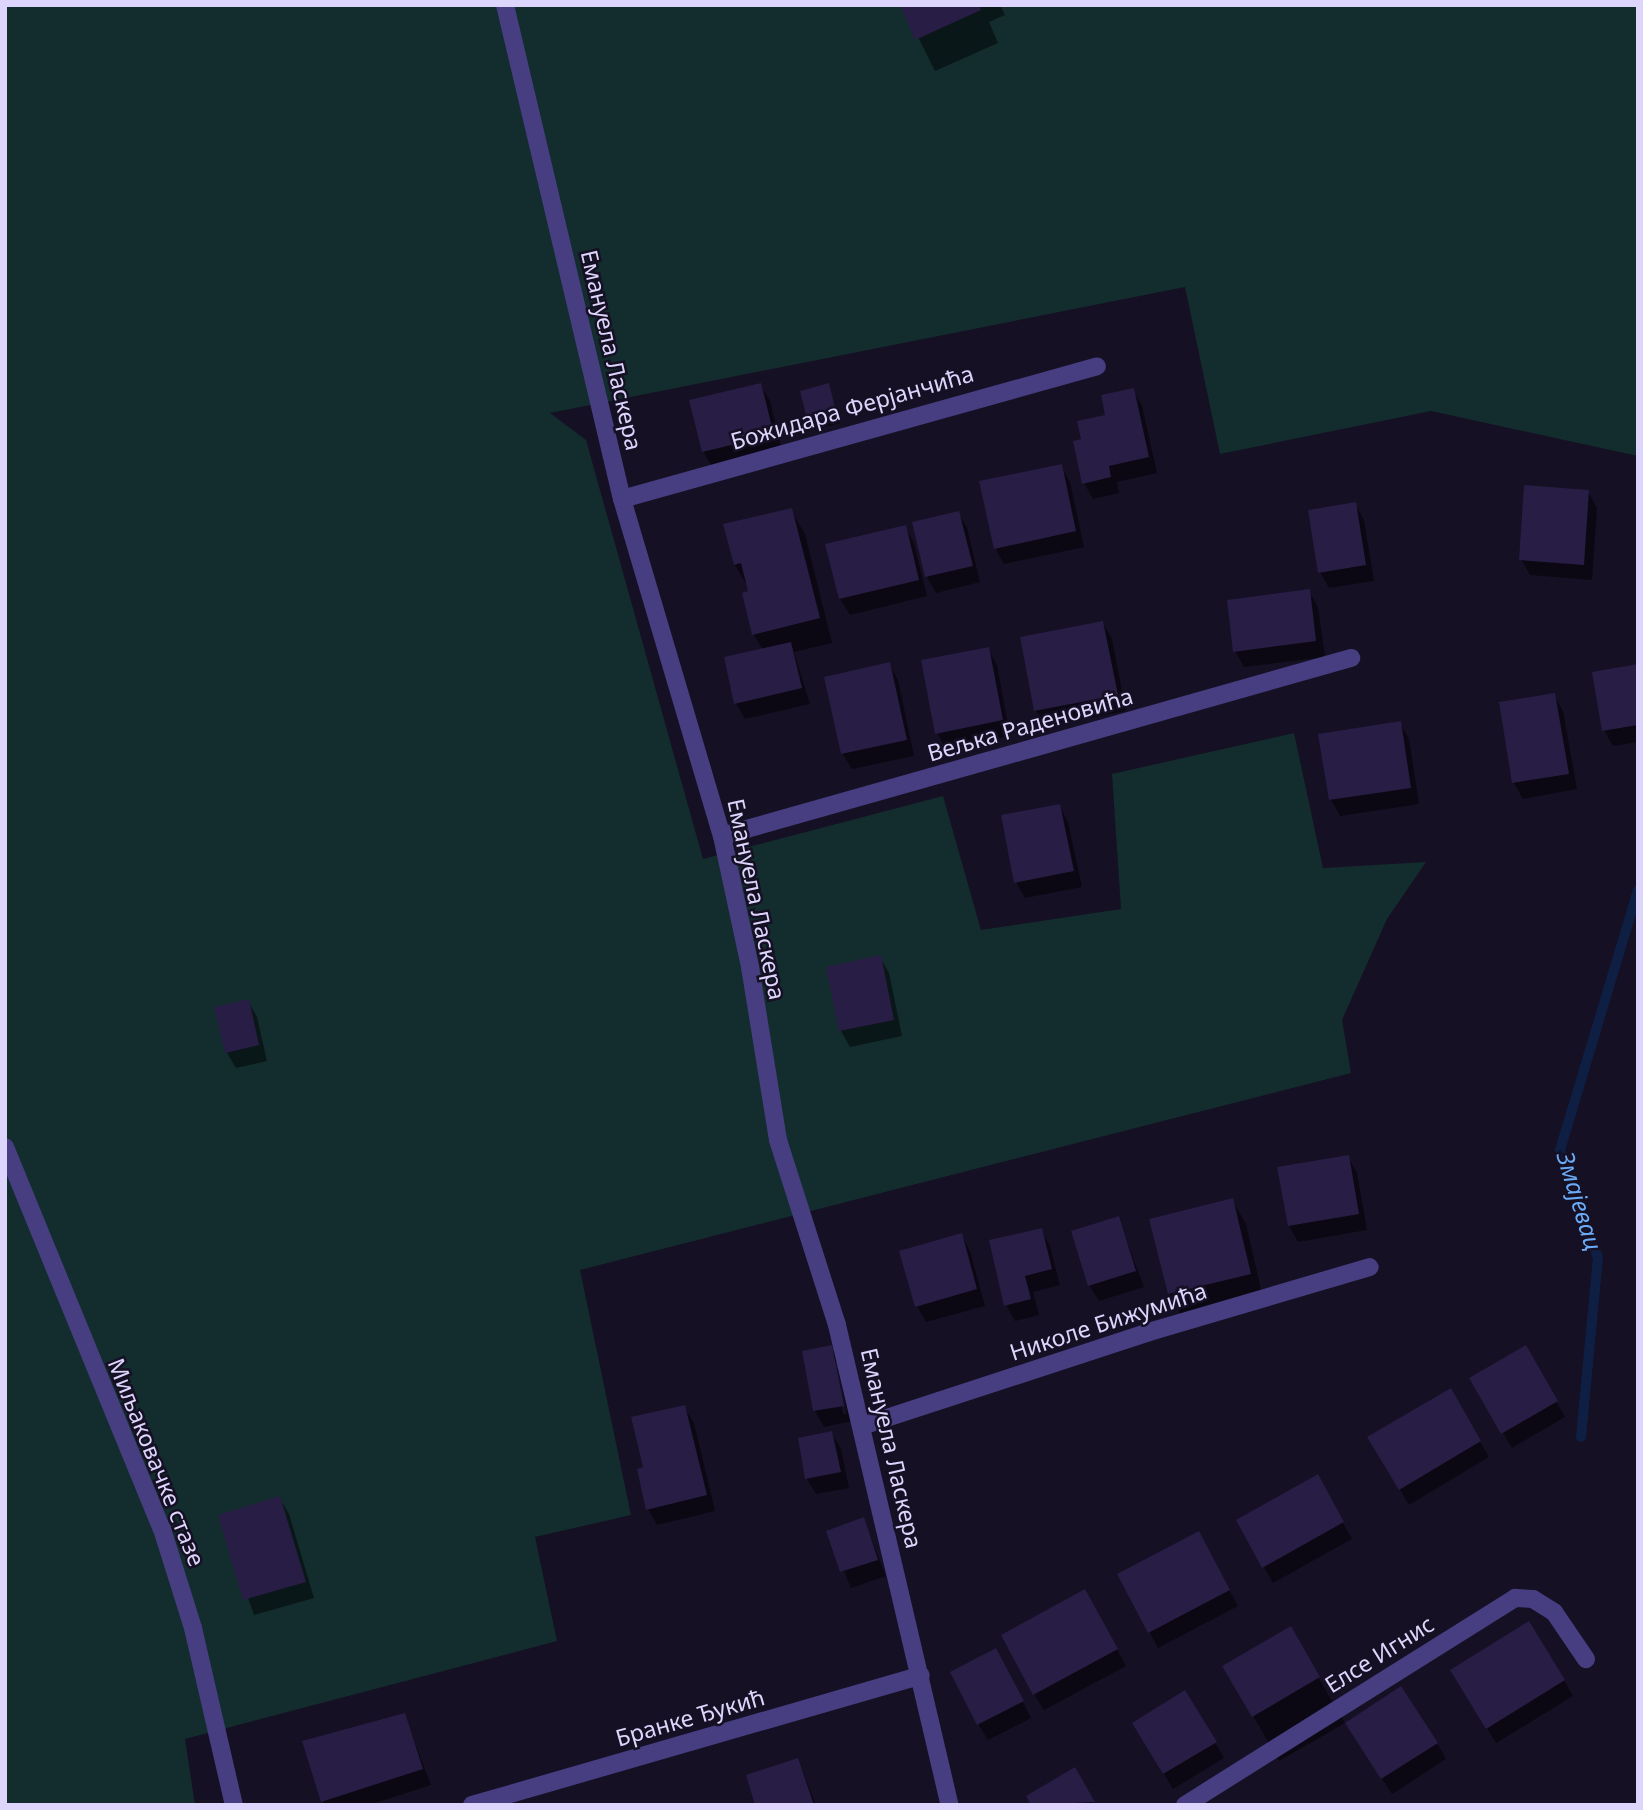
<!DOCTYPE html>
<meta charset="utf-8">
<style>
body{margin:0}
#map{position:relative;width:1643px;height:1810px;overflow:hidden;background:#151024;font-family:"Noto Sans",sans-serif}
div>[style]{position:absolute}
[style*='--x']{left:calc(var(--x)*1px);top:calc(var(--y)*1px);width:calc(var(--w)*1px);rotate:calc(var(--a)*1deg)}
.green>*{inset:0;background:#132c2d}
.shadow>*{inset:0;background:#0007}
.stream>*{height:10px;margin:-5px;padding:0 5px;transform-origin:5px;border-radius:5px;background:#0f1f44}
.building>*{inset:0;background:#281d44}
.minor>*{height:18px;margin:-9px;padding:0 9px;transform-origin:9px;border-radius:9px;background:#463e80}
.tertiary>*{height:18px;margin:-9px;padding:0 9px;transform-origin:9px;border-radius:9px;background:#463e80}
span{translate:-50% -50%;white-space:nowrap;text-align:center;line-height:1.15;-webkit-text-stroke:5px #151024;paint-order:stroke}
.street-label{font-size:23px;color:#ddd5fc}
.water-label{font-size:24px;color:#6aaaf6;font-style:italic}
.frame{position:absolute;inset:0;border:7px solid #ddd5fc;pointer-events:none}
</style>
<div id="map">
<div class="green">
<i style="clip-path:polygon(5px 5px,1638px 5px,1638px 456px,1431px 411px,1220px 454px,1185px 287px,550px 413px,586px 440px,703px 859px,943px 796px,981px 930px,1121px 909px,1112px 774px,1294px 733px,1323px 868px,1426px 862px,1387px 919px,1342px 1020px,1351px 1073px,580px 1270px,631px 1515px,535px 1537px,557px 1641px,185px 1739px,195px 1805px,5px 1805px)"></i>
</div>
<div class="shadow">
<i style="clip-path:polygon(902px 5px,1000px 5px,1005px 15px,989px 22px,998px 43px,935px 71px)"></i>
<i style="clip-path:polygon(760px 385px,770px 401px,782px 451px,712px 467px,703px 451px)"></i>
<i style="clip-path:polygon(828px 385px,840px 423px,814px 430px,809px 422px)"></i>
<i style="clip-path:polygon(1133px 390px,1142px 406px,1157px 473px,1117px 482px,1119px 493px,1093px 499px,1084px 483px,1107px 416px)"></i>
<i style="clip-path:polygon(1061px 466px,1070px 482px,1084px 547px,1004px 564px,995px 548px)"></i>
<i style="clip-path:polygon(1588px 492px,1597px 508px,1592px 580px,1530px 575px,1521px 559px)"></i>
<i style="clip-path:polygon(1355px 504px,1364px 520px,1374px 581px,1329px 588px,1320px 572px)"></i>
<i style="clip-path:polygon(791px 510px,805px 534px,832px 643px,794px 652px,810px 704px,745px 719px,736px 703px,763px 650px,754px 635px,749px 589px,735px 565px)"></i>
<i style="clip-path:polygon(958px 513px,967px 528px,980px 582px,936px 593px,927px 577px,914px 524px)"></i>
<i style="clip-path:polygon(905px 527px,914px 543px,927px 596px,850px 615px,840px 599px,827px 545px)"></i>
<i style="clip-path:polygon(1309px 591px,1318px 607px,1325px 657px,1244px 667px,1235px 651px)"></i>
<i style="clip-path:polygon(1103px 623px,1112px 639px,1126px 711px,1045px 726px,1036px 710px)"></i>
<i style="clip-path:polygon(988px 649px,997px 665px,1010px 736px,946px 749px,937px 733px)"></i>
<i style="clip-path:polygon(889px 664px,898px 680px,914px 756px,852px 769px,842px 753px)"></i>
<i style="clip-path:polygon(1638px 666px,1638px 742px,1613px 746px,1604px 730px)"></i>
<i style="clip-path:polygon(1554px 695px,1563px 711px,1577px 789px,1523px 799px,1514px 783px,1501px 704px)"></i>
<i style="clip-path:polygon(1400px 723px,1409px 739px,1419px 804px,1340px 816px,1331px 800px,1320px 735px)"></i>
<i style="clip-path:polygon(1059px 806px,1068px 822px,1082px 887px,1025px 898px,1016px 882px)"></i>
<i style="clip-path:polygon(880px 957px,889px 973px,902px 1036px,850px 1047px,841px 1031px,828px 968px)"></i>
<i style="clip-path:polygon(248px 1001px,257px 1017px,267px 1061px,236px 1068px,227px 1053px)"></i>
<i style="clip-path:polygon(1348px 1157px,1357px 1173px,1367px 1230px,1298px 1242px,1289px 1226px,1279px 1169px)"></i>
<i style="clip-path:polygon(1232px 1200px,1246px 1224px,1263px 1298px,1183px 1318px,1169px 1294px,1151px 1220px)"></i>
<i style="clip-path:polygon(1118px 1218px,1144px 1287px,1099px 1301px,1089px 1285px)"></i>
<i style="clip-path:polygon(1041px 1230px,1050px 1246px,1060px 1285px,1033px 1292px,1039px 1315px,1015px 1321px,1006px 1305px)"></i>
<i style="clip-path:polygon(961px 1235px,970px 1251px,985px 1306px,926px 1322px,917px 1306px)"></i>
<i style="clip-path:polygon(evenodd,831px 1347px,840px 1363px,852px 1421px,824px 1427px,815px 1411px,831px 1347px,834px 1362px,837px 1362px,847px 1414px,843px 1414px,834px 1362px)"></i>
<i style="clip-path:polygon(1525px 1347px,1565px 1417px,1512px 1448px,1471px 1378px)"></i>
<i style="clip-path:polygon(1450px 1390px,1489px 1457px,1409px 1505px,1369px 1437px)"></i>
<i style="clip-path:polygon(684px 1407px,694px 1423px,715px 1511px,657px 1525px,648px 1509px)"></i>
<i style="clip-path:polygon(832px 1433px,841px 1449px,849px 1488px,816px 1494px,807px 1479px)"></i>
<i style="clip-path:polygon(1317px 1477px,1352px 1539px,1273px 1583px,1238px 1521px)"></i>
<i style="clip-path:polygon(280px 1499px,289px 1514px,314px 1598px,254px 1615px,220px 1516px)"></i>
<i style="clip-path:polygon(863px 1519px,886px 1576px,851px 1588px,828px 1532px)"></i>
<i style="clip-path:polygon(1207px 1549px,1238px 1606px,1158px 1648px,1119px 1575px)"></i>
<i style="clip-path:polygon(1094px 1607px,1126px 1666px,1044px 1710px,1034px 1694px)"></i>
<i style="clip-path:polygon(1290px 1629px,1345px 1723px,1279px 1761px,1225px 1667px)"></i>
<i style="clip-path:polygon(1005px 1666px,1031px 1718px,988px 1740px,978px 1724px)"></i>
<i style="clip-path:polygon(1564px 1680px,1573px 1696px,1496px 1743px,1461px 1686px)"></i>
<i style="clip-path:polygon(1185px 1693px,1224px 1758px,1173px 1789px,1134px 1724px)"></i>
<i style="clip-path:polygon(404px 1715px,431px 1785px,369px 1805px,325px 1805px,322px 1801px)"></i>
<i style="clip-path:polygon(1356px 1739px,1437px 1743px,1446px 1759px,1392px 1794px)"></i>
<i style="clip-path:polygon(798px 1760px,816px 1805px,757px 1805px)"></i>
<i style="clip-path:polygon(1074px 1770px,1094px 1805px,1033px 1805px)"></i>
</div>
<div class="stream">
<i style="--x:1581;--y:1437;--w:180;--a:-84.6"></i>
<i style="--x:1598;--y:1258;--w:114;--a:-109.4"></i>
<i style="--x:1560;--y:1150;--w:271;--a:-73.3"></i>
</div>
<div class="building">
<i style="clip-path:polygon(900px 5px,979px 5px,981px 10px,915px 40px)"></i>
<i style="clip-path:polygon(761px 383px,774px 435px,702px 452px,689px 400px)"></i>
<i style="clip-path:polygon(829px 383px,837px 416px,808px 423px,800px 391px)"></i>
<i style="clip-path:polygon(1134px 388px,1149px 457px,1109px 466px,1111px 477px,1082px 484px,1073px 441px,1081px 439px,1077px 421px,1105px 415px,1101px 395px)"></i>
<i style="clip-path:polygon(1062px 464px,1076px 531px,994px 549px,979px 481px)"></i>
<i style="clip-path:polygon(1524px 485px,1589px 490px,1584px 565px,1519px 560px)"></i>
<i style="clip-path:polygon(1356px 502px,1366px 565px,1318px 573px,1308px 510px)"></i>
<i style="clip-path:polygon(792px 508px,820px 618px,752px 635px,742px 593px,748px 591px,741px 563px,734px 565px,723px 524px)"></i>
<i style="clip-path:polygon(959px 511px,973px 566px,925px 577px,912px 522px)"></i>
<i style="clip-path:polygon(906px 525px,919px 580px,839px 599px,825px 544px)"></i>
<i style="clip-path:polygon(1310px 589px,1316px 641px,1233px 652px,1227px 600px)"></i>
<i style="clip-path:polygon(1103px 621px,1118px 695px,1034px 711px,1020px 637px)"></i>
<i style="clip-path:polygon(791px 642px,802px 688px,734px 704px,724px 657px)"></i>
<i style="clip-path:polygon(989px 647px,1003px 720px,935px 734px,921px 660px)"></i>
<i style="clip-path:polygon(890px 662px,907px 740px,841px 754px,824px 677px)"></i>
<i style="clip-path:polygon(1638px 664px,1638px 725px,1602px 731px,1592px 672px)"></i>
<i style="clip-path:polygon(1555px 693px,1569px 774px,1512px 783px,1499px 702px)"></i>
<i style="clip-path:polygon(1401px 721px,1411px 788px,1329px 800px,1318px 734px)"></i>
<i style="clip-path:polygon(1060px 804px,1074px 871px,1014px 883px,1001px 815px)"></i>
<i style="clip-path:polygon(881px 955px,894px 1020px,839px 1031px,826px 967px)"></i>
<i style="clip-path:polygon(249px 999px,259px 1045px,225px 1053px,214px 1007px)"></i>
<i style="clip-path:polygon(1349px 1155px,1359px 1214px,1288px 1226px,1277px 1167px)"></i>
<i style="clip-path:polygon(1233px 1198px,1251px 1274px,1168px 1294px,1149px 1219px)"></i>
<i style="clip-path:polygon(1119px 1216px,1136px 1271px,1088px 1286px,1071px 1231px)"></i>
<i style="clip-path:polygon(1042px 1228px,1052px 1269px,1025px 1276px,1031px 1299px,1004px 1306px,989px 1240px)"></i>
<i style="clip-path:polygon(962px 1233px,977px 1289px,915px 1307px,899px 1251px)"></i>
<i style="clip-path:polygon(832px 1345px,844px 1406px,813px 1411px,802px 1351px)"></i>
<i style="clip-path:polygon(1526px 1345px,1558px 1401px,1501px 1434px,1469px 1378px)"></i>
<i style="clip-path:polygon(1451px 1388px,1481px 1441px,1399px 1490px,1367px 1437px)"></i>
<i style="clip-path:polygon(685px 1405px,707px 1495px,646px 1510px,637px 1469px,643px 1467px,631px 1417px)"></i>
<i style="clip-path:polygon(832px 1431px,841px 1472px,805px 1479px,798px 1438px)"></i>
<i style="clip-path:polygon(1318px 1474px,1344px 1522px,1262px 1568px,1236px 1520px)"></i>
<i style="clip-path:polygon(280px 1496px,306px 1582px,243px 1600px,218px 1515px)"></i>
<i style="clip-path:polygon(864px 1517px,878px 1560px,840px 1572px,826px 1531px)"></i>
<i style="clip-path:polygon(1199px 1531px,1230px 1590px,1148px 1633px,1117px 1574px)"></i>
<i style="clip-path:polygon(1085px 1589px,1118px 1649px,1033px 1695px,1001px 1635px)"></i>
<i style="clip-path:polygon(1529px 1621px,1565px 1680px,1486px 1729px,1450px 1670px)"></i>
<i style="clip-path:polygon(1291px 1626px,1320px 1677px,1252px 1717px,1222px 1666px)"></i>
<i style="clip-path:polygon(996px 1648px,1024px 1701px,977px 1725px,950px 1672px)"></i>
<i style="clip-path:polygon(1401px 1686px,1438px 1743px,1381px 1779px,1345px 1723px)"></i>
<i style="clip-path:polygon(1185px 1690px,1217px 1742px,1163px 1774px,1132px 1723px)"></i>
<i style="clip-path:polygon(405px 1713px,423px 1769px,321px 1802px,302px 1741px)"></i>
<i style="clip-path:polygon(798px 1758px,814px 1805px,755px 1805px,746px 1775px)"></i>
<i style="clip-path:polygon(1075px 1767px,1095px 1802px,1031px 1805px,1026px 1796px)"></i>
</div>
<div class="minor">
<i style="--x:505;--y:5;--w:508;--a:76.68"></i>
<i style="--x:622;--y:499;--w:352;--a:73.5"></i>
<i style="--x:722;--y:836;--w:134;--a:77.9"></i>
<i style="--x:750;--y:967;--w:175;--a:80.8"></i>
<i style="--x:778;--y:1140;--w:194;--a:72.3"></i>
<i style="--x:837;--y:1325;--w:493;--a:76.8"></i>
<i style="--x:622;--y:499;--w:493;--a:-15.6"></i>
<i style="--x:722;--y:836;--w:654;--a:-15.8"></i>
<i style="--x:862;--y:1426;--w:302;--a:-18.1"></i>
<i style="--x:1149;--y:1332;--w:230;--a:-16.4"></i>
<i style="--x:472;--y:1805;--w:467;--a:-16.1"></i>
<i style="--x:1185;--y:1805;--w:390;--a:-32.1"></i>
<i style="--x:1515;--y:1598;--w:18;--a:3"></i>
<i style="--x:1533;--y:1599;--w:25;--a:32"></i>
<i style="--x:1554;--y:1612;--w:57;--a:55.8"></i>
</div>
<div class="tertiary">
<i style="--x:5;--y:1147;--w:413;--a:67.7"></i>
<i style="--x:162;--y:1529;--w:104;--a:72.6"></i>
<i style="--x:193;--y:1628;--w:182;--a:77"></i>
</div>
<div class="street-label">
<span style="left:612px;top:350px;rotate:77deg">Емануела Ласкера</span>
<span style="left:852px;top:407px;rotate:-16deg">Божидара Ферјанчића</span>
<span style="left:1030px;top:724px;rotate:-16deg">Вељка Раденовића</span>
<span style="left:757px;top:899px;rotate:78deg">Емануела Ласкера</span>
<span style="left:1108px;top:1321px;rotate:-18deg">Николе Бижумића</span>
<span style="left:892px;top:1448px;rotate:77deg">Емануела Ласкера</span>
<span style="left:157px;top:1462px;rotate:68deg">Миљаковачке стазе</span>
<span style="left:1379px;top:1654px;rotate:-32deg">Елсе Игнис</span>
<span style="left:690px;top:1717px;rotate:-16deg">Бранке Ђукић</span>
</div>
<div class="water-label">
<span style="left:1580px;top:1201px;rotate:73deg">Змајевац</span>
</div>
<div class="frame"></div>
</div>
